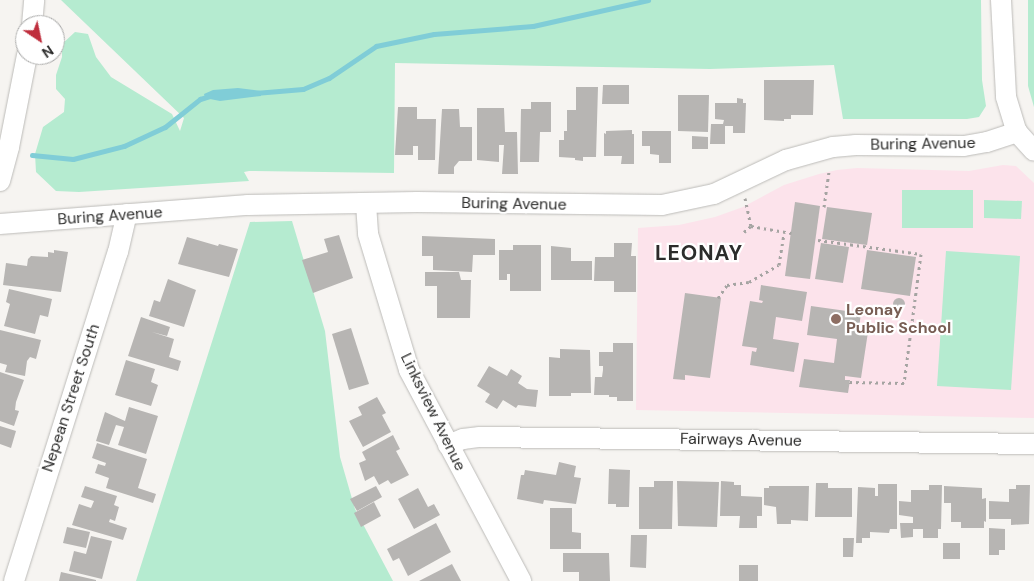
<!DOCTYPE html>
<style>
body{margin:0}
#map{position:relative;width:1034px;height:581px;overflow:hidden;background:#f6f4f1;font-family:"DM Sans",sans-serif}
div>[style]{position:absolute}
[style*='--x']{left:calc(var(--x)*1px);top:calc(var(--y)*1px);width:calc(var(--w)*1px);rotate:calc(var(--a)*1deg)}
.education>*{inset:0;background:#fce3eb}
.green>*{inset:0;background:#b5ebd0}
.water>*{inset:0;background:#80cdd7}
.stream>*{height:5px;margin:-2.5px;padding:0 2.5px;transform-origin:2.5px;border-radius:2.5px;background:#80cdd7}
.building>*{inset:0;background:#b7b5b3}
.round{border-radius:50%}
.path>*{height:3px;margin-top:-1.5px;transform-origin:0;background:repeating-linear-gradient(90deg,#a5a4a2 0 2.5px,transparent 0 6.5px)}
.roads{filter:drop-shadow(0 0 1px #bcbbb8) drop-shadow(0 0 1px #bcbbb8)}
.minor>*{height:20px;margin:-10px;padding:0 10px;transform-origin:10px;border-radius:10px;background:#fff}
.dots>*{width:14px;height:14px;translate:-50% -50%;box-sizing:border-box;border:2px solid #fff;border-radius:50%}
span{translate:-50% -50%;white-space:nowrap;text-align:center;line-height:1.15;-webkit-text-stroke:4.5px #fff;paint-order:stroke}
.street-label{font-size:16px;color:#2c2c2b}
.education-label{font-size:16px;color:#785e54;font-weight:700}
.left{translate:0 -50%;text-align:left}
.district-label{font-size:21px;color:#2c2c2b;font-weight:700;letter-spacing:1px}
.north{position:absolute;left:15px;top:15px;width:50px;height:50px;box-sizing:border-box;background:#fff;border:1px solid #ababaa;border-radius:50%;rotate:146deg;font-size:14px;font-weight:700;line-height:20px;text-align:center;color:#2c2c2b}
.north::after{content:'';display:block;margin:auto;width:18px;height:22px;background:#bf2e3d;clip-path:polygon(50% 0,100% 100%,50% 72%,0 100%)}
</style>
<div id="map">
<div class="education">
<i style="clip-path:polygon(1003px 165px,1016px 166px,1034px 183px,1034px 418px,636px 410px,638px 228px,679px 225px,715px 217px,743px 207px,784px 185px,819px 174px,837px 170px,857px 168px,969px 171px)"></i>
</div>
<div class="green">
<i style="clip-path:polygon(61px 0,981px 0,982px 80px,986px 106px,979px 117px,967px 119px,843px 119px,834px 65px,710px 69px,395px 63px,394px 173px,249px 171px,244px 172px,249px 181px,79px 192px,56px 191px,36px 172px,35px 154px,43px 127px,64px 112px,65px 99px,56px 89px,56px 75px,62px 57px,62px 44px,75px 32px,88px 34px,96px 57px,111px 77px,172px 114px,180px 131px,184px 118px)"></i>
<i style="clip-path:polygon(1028px 0,1034px 0,1034px 107px,1028px 86px)"></i>
<i style="clip-path:polygon(902px 190px,973px 190px,973px 228px,902px 228px)"></i>
<i style="clip-path:polygon(984px 200px,1022px 201px,1021px 219px,984px 218px)"></i>
<i style="clip-path:polygon(292px 221px,325px 331px,340px 457px,355px 509px,393px 581px,136px 581px,250px 222px)"></i>
<i style="clip-path:polygon(946px 251px,1020px 256px,1011px 390px,937px 386px)"></i>
</div>
<div class="water">
<i style="clip-path:polygon(238px 88px,261px 91px,261px 96px,220px 101px,205px 98px,204px 94px,213px 90px)"></i>
</div>
<div class="stream">
<i style="--x:255;--y:93;--w:48;--a:-4.8"></i>
<i style="--x:303;--y:89;--w:28;--a:-23"></i>
<i style="--x:329;--y:78;--w:57;--a:-34.2"></i>
<i style="--x:376;--y:46;--w:59;--a:-11.7"></i>
<i style="--x:434;--y:34;--w:99;--a:-4.6"></i>
<i style="--x:533;--y:26;--w:118;--a:-12.7"></i>
<i style="--x:32;--y:155;--w:41;--a:5.6"></i>
<i style="--x:73;--y:159;--w:53;--a:-14.3"></i>
<i style="--x:124;--y:146;--w:45;--a:-24.9"></i>
<i style="--x:165;--y:127;--w:45;--a:-38.7"></i>
<i style="--x:200;--y:99;--w:10;--a:-17"></i>
</div>
<div class="building">
<i style="clip-path:polygon(764px 80px,814px 80px,813px 115px,791px 115px,791px 119px,784px 119px,784px 121px,764px 120px)"></i>
<i style="clip-path:polygon(603px 85px,629px 85px,629px 104px,602px 104px)"></i>
<i style="clip-path:polygon(576px 87px,598px 87px,596px 157px,583px 157px,583px 161px,575px 160px,575px 158px,559px 157px,559px 140px,564px 140px,564px 131px,567px 131px,567px 110px,576px 110px)"></i>
<i style="clip-path:polygon(678px 95px,709px 95px,708px 132px,678px 131px)"></i>
<i style="clip-path:polygon(737px 98px,743px 99px,743px 103px,746px 103px,745px 133px,733px 133px,733px 126px,725px 126px,725px 144px,710px 144px,711px 124px,723px 124px,724px 120px,715px 119px,715px 103px,737px 103px)"></i>
<i style="clip-path:polygon(531px 102px,551px 102px,551px 132px,540px 132px,539px 162px,520px 162px,521px 109px,531px 109px)"></i>
<i style="clip-path:polygon(398px 107px,417px 107px,417px 119px,436px 119px,435px 160px,418px 160px,418px 146px,413px 146px,413px 155px,395px 155px)"></i>
<i style="clip-path:polygon(477px 108px,504px 108px,505px 132px,517px 132px,518px 174px,502px 174px,504px 145px,499px 145px,499px 162px,477px 160px)"></i>
<i style="clip-path:polygon(442px 109px,459px 109px,460px 127px,472px 127px,472px 161px,459px 161px,454px 167px,454px 174px,438px 174px)"></i>
<i style="clip-path:polygon(632px 130px,632px 134px,634px 134px,634px 164px,621px 164px,622px 156px,604px 156px,604px 133px,606px 134px,606px 131px)"></i>
<i style="clip-path:polygon(642px 131px,671px 131px,671px 163px,659px 163px,659px 155px,650px 154px,650px 146px,642px 146px)"></i>
<i style="clip-path:polygon(692px 136px,708px 137px,708px 149px,692px 149px)"></i>
<i style="clip-path:polygon(795px 202px,820px 206px,810px 279px,785px 276px)"></i>
<i style="clip-path:polygon(827px 207px,872px 213px,867px 245px,822px 239px)"></i>
<i style="clip-path:polygon(339px 235px,353px 278px,313px 293px,302px 260px,328px 252px,324px 239px)"></i>
<i style="clip-path:polygon(422px 236px,495px 239px,495px 255px,473px 255px,472px 272px,433px 270px,433px 256px,422px 256px)"></i>
<i style="clip-path:polygon(187px 237px,218px 246px,219px 244px,238px 249px,229px 277px,178px 264px)"></i>
<i style="clip-path:polygon(614px 243px,632px 243px,631px 256px,636px 256px,636px 292px,614px 292px,614px 281px,594px 281px,595px 257px,614px 257px)"></i>
<i style="clip-path:polygon(821px 243px,849px 247px,843px 283px,815px 279px)"></i>
<i style="clip-path:polygon(513px 245px,541px 245px,541px 291px,510px 291px,510px 274px,507px 274px,507px 280px,499px 280px,499px 250px,513px 250px)"></i>
<i style="clip-path:polygon(551px 246px,571px 248px,571px 261px,592px 261px,592px 280px,551px 280px)"></i>
<i style="clip-path:polygon(54px 250px,68px 252px,61px 292px,3px 285px,6px 263px,27px 266px,28px 259px,31px 256px,48px 257px,48px 252px,54px 253px)"></i>
<i style="clip-path:polygon(867px 250px,916px 257px,910px 296px,861px 289px)"></i>
<i style="clip-path:polygon(425px 272px,459px 272px,461px 280px,471px 280px,470px 318px,437px 318px,437px 286px,425px 286px)"></i>
<i style="clip-path:polygon(168px 279px,196px 290px,184px 327px,149px 316px,154px 300px,160px 302px)"></i>
<i style="clip-path:polygon(761px 285px,807px 292px,802px 321px,776px 317px,773px 339px,799px 343px,794px 372px,750px 365px,752px 351px,756px 352px,757px 348px,742px 346px,750px 301px,762px 303px,763px 301px,759px 300px)"></i>
<i style="clip-path:polygon(9px 289px,52px 299px,48px 317px,40px 315px,35px 334px,4px 326px,10px 304px,6px 302px)"></i>
<i style="clip-path:polygon(685px 293px,721px 298px,710px 378px,685px 375px,685px 380px,673px 379px)"></i>
<i class="round" style="left:893px;top:298px;width:12px;height:12px"></i>
<i style="clip-path:polygon(811px 306px,861px 313px,859px 328px,854px 327px,854px 330px,868px 332px,861px 378px,845px 376px,845px 380px,850px 380px,848px 393px,799px 387px,804px 359px,834px 363px,837px 339px,807px 335px)"></i>
<i style="clip-path:polygon(141px 317px,170px 327px,167px 336px,152px 332px,174px 339px,169px 357px,181px 361px,178px 371px,128px 356px)"></i>
<i style="clip-path:polygon(351px 328px,369px 384px,349px 390px,332px 334px)"></i>
<i style="clip-path:polygon(0 330px,41px 340px,36px 359px,30px 357px,27px 361px,25px 376px,5px 372px,7px 365px,0 363px)"></i>
<i style="clip-path:polygon(613px 343px,633px 343px,633px 401px,617px 401px,617px 397px,609px 397px,609px 395px,594px 395px,595px 377px,602px 377px,603px 370px,603px 366px,599px 366px,599px 352px,613px 352px)"></i>
<i style="clip-path:polygon(560px 349px,590px 350px,591px 393px,571px 393px,571px 396px,549px 396px,549px 357px,560px 358px)"></i>
<i style="clip-path:polygon(126px 360px,155px 369px,151px 382px,158px 385px,151px 406px,115px 395px)"></i>
<i style="clip-path:polygon(489px 366px,507px 376px,511px 369px,522px 376px,518px 383px,527px 389px,538px 390px,536px 407px,518px 405px,516px 408px,503px 400px,497px 409px,485px 402px,490px 394px,477px 386px)"></i>
<i style="clip-path:polygon(0 372px,24px 380px,16px 402px,15px 410px,19px 411px,14px 426px,0 421px)"></i>
<i style="clip-path:polygon(377px 397px,386px 413px,382px 415px,391px 432px,363px 447px,349px 421px,362px 415px,358px 407px)"></i>
<i style="clip-path:polygon(129px 407px,158px 416px,146px 454px,118px 445px,124px 427px,116px 425px,109px 445px,96px 441px,105px 412px,125px 421px)"></i>
<i style="clip-path:polygon(0 426px,16px 431px,11px 448px,0 444px)"></i>
<i style="clip-path:polygon(393px 435px,400px 449px,396px 451px,409px 475px,391px 484px,388px 480px,379px 485px,374px 476px,365px 481px,359px 463px,366px 460px,362px 452px)"></i>
<i style="clip-path:polygon(97px 443px,147px 459px,138px 488px,156px 494px,153px 503px,106px 488px,109px 478px,95px 473px,98px 464px,105px 466px,106px 463px,92px 458px)"></i>
<i style="clip-path:polygon(559px 462px,576px 466px,574px 477px,581px 478px,576px 504px,544px 500px,543px 504px,517px 499px,521px 475px,524px 475px,525px 470px,556px 475px)"></i>
<i style="clip-path:polygon(609px 469px,630px 470px,629px 507px,616px 507px,616px 504px,608px 504px)"></i>
<i style="clip-path:polygon(654px 481px,673px 481px,672px 529px,639px 529px,639px 487px,654px 487px)"></i>
<i style="clip-path:polygon(677px 481px,719px 482px,717px 527px,678px 526px)"></i>
<i style="clip-path:polygon(721px 481px,734px 482px,734px 485px,741px 485px,741px 496px,762px 497px,762px 516px,757px 516px,757px 528px,739px 528px,740px 516px,720px 516px)"></i>
<i style="clip-path:polygon(816px 483px,828px 483px,828px 488px,852px 488px,852px 517px,815px 517px)"></i>
<i style="clip-path:polygon(878px 484px,897px 484px,897px 529px,890px 529px,889px 533px,870px 532px,870px 538px,862px 538px,862px 543px,856px 543px,858px 487px,875px 488px,875px 496px,878px 496px)"></i>
<i style="clip-path:polygon(929px 485px,942px 485px,941px 529px,938px 529px,938px 538px,923px 538px,923px 529px,913px 529px,913px 537px,901px 538px,900px 523px,913px 523px,913px 517px,899px 515px,899px 501px,911px 502px,911px 490px,929px 490px)"></i>
<i style="clip-path:polygon(1016px 485px,1030px 485px,1029px 524px,1011px 525px,1011px 519px,989px 519px,989px 501px,1009px 502px,1009px 489px,1016px 489px)"></i>
<i style="clip-path:polygon(85px 486px,117px 496px,114px 505px,119px 507px,115px 521px,110px 519px,109px 522px,127px 528px,123px 540px,72px 525px,79px 504px,91px 508px,94px 501px,81px 497px)"></i>
<i style="clip-path:polygon(376px 486px,382px 497px,357px 511px,350px 499px)"></i>
<i style="clip-path:polygon(769px 486px,809px 486px,808px 521px,791px 520px,791px 524px,777px 524px,776px 507px,764px 505px,764px 488px,769px 488px)"></i>
<i style="clip-path:polygon(944px 486px,982px 488px,982px 499px,986px 498px,986px 522px,984px 521px,984px 528px,961px 528px,961px 522px,951px 522px,951px 503px,944px 503px)"></i>
<i style="clip-path:polygon(418px 488px,428px 507px,434px 504px,440px 515px,414px 529px,398px 499px)"></i>
<i style="clip-path:polygon(374px 502px,381px 516px,361px 527px,354px 513px)"></i>
<i style="clip-path:polygon(550px 508px,572px 508px,572px 532px,581px 533px,581px 549px,550px 549px)"></i>
<i style="clip-path:polygon(436px 523px,451px 552px,408px 576px,399px 558px,393px 561px,387px 549px)"></i>
<i style="clip-path:polygon(67px 527px,90px 532px,86px 548px,63px 543px)"></i>
<i style="clip-path:polygon(989px 528px,1005px 529px,1005px 550px,999px 550px,999px 555px,989px 555px)"></i>
<i style="clip-path:polygon(631px 535px,647px 535px,646px 568px,630px 567px)"></i>
<i style="clip-path:polygon(91px 536px,112px 541px,102px 579px,69px 571px,74px 551px,86px 554px)"></i>
<i style="clip-path:polygon(843px 538px,854px 538px,853px 557px,843px 557px)"></i>
<i style="clip-path:polygon(943px 543px,960px 543px,960px 559px,943px 559px)"></i>
<i style="clip-path:polygon(563px 553px,609px 553px,610px 581px,579px 581px,579px 572px,563px 572px)"></i>
<i style="clip-path:polygon(452px 564px,461px 581px,419px 581px)"></i>
<i style="clip-path:polygon(739px 565px,758px 565px,758px 581px,739px 581px)"></i>
<i style="clip-path:polygon(61px 572px,96px 580px,96px 581px,59px 581px)"></i>
</div>
<div class="path">
<i style="--x:745;--y:198;--w:29;--a:78"></i>
<i style="--x:751;--y:226;--w:41;--a:9.9"></i>
<i style="--x:824;--y:207;--w:37;--a:-82"></i>
<i style="--x:744;--y:232;--w:9;--a:-41"></i>
<i style="--x:818;--y:240;--w:104;--a:7.7"></i>
<i style="--x:921;--y:254;--w:130;--a:97.5"></i>
<i style="--x:904;--y:383;--w:55;--a:-179"></i>
<i style="--x:718;--y:298;--w:16;--a:-55"></i>
<i style="--x:727;--y:285;--w:22;--a:-8"></i>
<i style="--x:749;--y:282;--w:34;--a:-30"></i>
<i style="--x:779;--y:265;--w:33;--a:-81"></i>
</div>
<div class="roads">
<div class="minor">
<i style="--x:1001;--y:0;--w:97;--a:87"></i>
<i style="--x:1006;--y:97;--w:37;--a:73"></i>
<i style="--x:1017;--y:132;--w:25;--a:48"></i>
<i style="--x:32;--y:25;--w:25;--a:-85"></i>
<i style="--x:0;--y:181;--w:35;--a:-75"></i>
<i style="--x:9;--y:147;--w:94;--a:-78.9"></i>
<i style="--x:366;--y:204;--w:30;--a:86"></i>
<i style="--x:368;--y:234;--w:142;--a:73.2"></i>
<i style="--x:409;--y:370;--w:239;--a:62"></i>
<i style="--x:0;--y:224;--w:249;--a:-4.4"></i>
<i style="--x:248;--y:205;--w:169;--a:-1"></i>
<i style="--x:417;--y:202;--w:245;--a:0.7"></i>
<i style="--x:662;--y:205;--w:53;--a:-11.9"></i>
<i style="--x:714;--y:194;--w:80;--a:-25.3"></i>
<i style="--x:786;--y:160;--w:49;--a:-15.5"></i>
<i style="--x:833;--y:147;--w:23;--a:-5"></i>
<i style="--x:856;--y:145;--w:108;--a:0.5"></i>
<i style="--x:964;--y:146;--w:23;--a:-10"></i>
<i style="--x:987;--y:142;--w:32;--a:-18"></i>
<i style="--x:448;--y:445;--w:16;--a:-22"></i>
<i style="--x:463;--y:439;--w:17;--a:-7"></i>
<i style="--x:480;--y:437;--w:554;--a:0.72"></i>
<i style="--x:14;--y:581;--w:345;--a:-72.5"></i>
<i style="--x:118;--y:252;--w:39;--a:-77"></i>
</div>
</div>
<div class="dots">
<i style="left:836px;top:319px;background:#8d6e63"></i>
</div>
<div class="street-label">
<span style="left:923px;top:144px;rotate:-1deg">Buring Avenue</span>
<span style="left:514px;top:204px;rotate:1deg">Buring Avenue</span>
<span style="left:110px;top:216px;rotate:-4deg">Buring Avenue</span>
<span style="left:71px;top:398px;rotate:-72deg">Nepean Street South</span>
<span style="left:433px;top:412px;rotate:64deg">Linksview Avenue</span>
<span style="left:741px;top:440px;rotate:1deg">Fairways Avenue</span>
</div>
<div class="education-label">
<span class="left" style="left:846px;top:319px">Leonay<br>Public School</span>
</div>
<div class="district-label">
<span style="left:699px;top:253px">LEONAY</span>
</div>
<div class="north">N</div>
</div>
